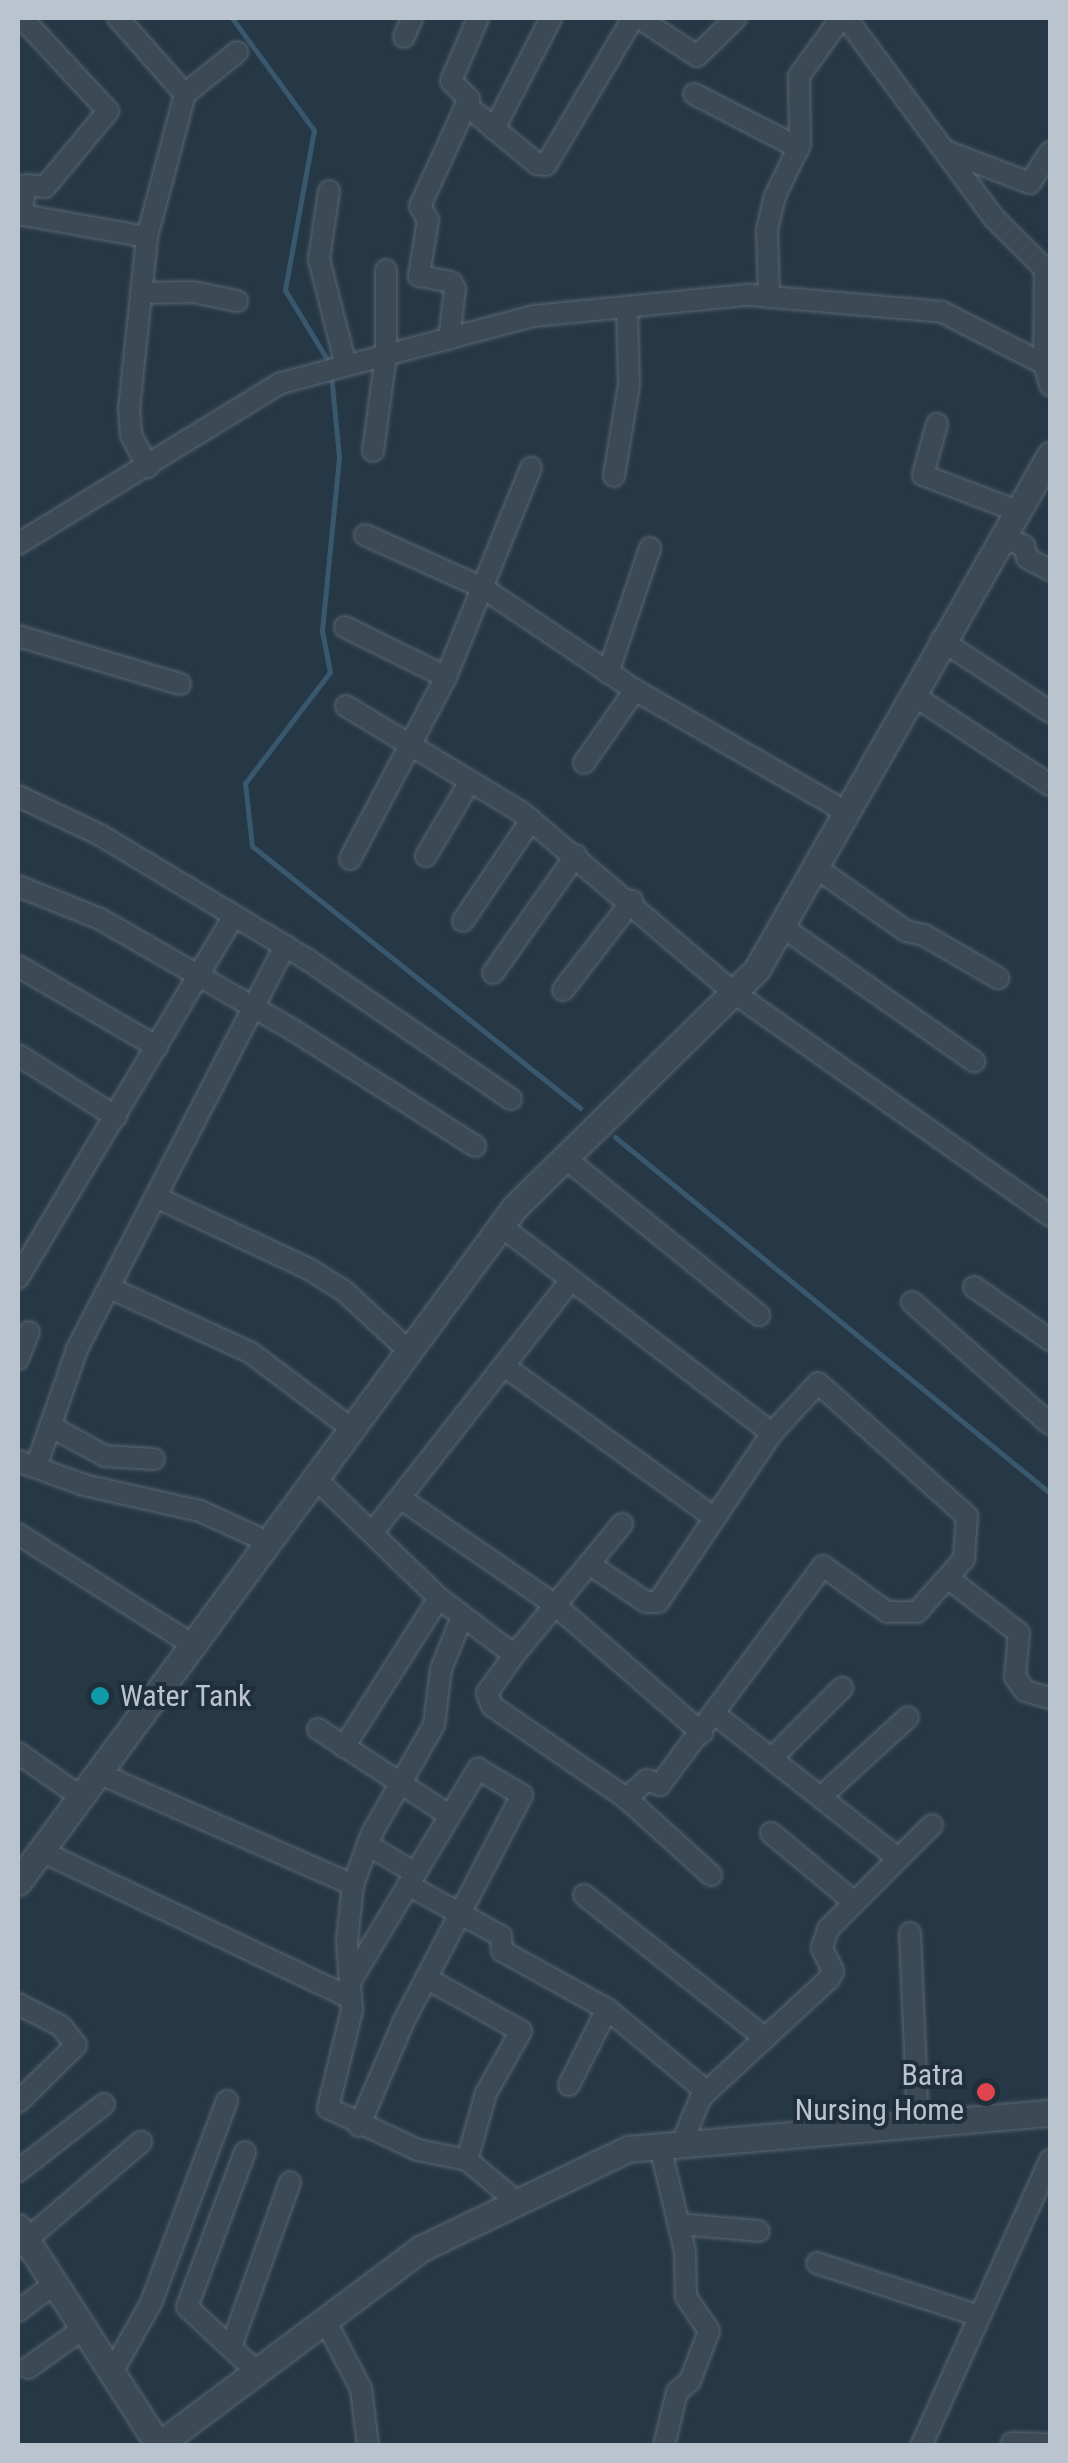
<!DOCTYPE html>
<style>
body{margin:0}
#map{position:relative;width:1068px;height:2463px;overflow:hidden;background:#263846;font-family:"Roboto Condensed",sans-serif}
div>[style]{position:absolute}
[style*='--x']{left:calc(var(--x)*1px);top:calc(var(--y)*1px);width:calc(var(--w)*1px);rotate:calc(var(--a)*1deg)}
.stream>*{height:5px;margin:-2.5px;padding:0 2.5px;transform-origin:2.5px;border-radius:2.5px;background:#39576d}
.roads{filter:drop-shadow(0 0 2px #5a6772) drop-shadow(0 0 2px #5a6772)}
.minor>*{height:20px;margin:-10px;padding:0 10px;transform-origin:10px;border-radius:10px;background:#3b4a55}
.tertiary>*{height:25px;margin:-12.5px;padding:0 12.5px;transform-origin:12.5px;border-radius:12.5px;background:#3b4a55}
.dots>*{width:28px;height:28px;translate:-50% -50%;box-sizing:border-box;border:5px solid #1f2f3b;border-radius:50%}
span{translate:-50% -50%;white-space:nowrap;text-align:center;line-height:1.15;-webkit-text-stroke:8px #1f2f3b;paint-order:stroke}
.poi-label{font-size:30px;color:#b9c4ce}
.left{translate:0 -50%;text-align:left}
.right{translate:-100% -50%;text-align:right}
.frame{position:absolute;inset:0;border:20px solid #b9c4ce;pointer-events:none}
</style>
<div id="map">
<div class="stream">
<i style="--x:232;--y:18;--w:139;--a:53.8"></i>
<i style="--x:314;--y:130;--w:163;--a:100.3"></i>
<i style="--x:285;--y:290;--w:87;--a:58.7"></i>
<i style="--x:331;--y:374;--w:83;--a:84.5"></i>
<i style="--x:339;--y:457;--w:175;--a:95.6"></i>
<i style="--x:322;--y:631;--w:42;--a:79"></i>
<i style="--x:330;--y:672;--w:140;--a:127.4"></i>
<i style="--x:245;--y:783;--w:63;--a:83.7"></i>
<i style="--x:252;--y:846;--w:420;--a:38.6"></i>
<i style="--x:615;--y:1137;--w:562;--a:39.3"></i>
</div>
<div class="roads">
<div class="minor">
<i style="--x:118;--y:18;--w:101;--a:48.6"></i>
<i style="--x:639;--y:18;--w:69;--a:33.2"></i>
<i style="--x:697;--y:56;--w:54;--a:-44.3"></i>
<i style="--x:846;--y:18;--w:249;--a:53.5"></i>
<i style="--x:994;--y:218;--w:72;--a:45"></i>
<i style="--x:1045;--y:269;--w:95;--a:90.6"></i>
<i style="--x:1044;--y:364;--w:22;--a:74"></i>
<i style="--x:404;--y:37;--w:21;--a:-67"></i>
<i style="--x:694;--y:94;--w:118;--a:27.2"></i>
<i style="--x:466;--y:105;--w:92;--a:39.7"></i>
<i style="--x:537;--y:164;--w:9;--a:6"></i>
<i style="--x:546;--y:165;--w:171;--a:-59.4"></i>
<i style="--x:494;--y:129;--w:125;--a:-62.8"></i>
<i style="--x:946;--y:151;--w:90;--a:20.9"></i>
<i style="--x:1030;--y:183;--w:37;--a:-57"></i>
<i style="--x:329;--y:191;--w:69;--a:98.4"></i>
<i style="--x:319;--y:259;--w:110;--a:75.8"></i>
<i style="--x:18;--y:214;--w:131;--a:10.1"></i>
<i style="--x:21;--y:215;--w:30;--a:-81"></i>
<i style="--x:26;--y:185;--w:19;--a:6"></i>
<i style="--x:45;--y:187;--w:99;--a:-50.3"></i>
<i style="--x:108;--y:111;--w:127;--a:-132.8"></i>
<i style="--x:141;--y:293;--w:52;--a:-1.1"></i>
<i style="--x:193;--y:292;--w:45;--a:11.6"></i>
<i style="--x:769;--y:297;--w:67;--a:-91.7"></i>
<i style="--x:767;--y:230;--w:35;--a:-77"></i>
<i style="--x:775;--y:196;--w:58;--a:-64.3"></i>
<i style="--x:800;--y:144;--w:68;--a:-90.8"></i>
<i style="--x:799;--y:76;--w:72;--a:-54.1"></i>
<i style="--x:449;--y:339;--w:50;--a:-83.2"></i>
<i style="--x:455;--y:289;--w:8;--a:-120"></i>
<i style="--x:451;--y:282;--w:33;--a:-169"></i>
<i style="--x:419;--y:276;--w:57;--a:-80.9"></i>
<i style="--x:428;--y:220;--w:16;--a:-120"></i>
<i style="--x:420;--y:206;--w:118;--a:-65.4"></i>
<i style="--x:469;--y:99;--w:25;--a:-135"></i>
<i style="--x:451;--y:81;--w:69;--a:-66.8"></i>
<i style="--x:937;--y:424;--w:53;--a:105.4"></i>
<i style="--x:923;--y:475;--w:101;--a:21"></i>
<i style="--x:373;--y:451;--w:97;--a:-82.3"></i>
<i style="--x:386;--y:355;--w:85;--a:-90"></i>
<i style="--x:148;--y:467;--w:36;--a:-118"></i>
<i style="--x:131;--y:435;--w:26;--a:-94"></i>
<i style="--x:129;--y:409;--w:173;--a:-84"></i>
<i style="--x:147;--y:237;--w:148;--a:-75.1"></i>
<i style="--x:185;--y:94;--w:67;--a:-38.9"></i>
<i style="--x:614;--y:476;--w:93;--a:-80.7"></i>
<i style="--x:629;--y:384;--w:77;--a:-91.5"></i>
<i style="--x:365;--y:535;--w:129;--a:24.2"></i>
<i style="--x:483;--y:588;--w:183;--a:33.9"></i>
<i style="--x:635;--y:690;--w:244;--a:30"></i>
<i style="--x:1001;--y:537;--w:25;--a:21"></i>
<i style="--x:1024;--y:546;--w:12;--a:76"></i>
<i style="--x:1027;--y:558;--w:26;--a:28"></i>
<i style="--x:18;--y:544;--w:308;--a:-31.5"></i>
<i style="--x:281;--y:383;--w:261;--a:-14.9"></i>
<i style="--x:533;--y:316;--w:217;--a:-5.6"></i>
<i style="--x:749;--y:295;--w:194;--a:5"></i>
<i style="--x:942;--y:312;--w:114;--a:27"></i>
<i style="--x:345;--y:627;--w:113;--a:26.3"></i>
<i style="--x:18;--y:636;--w:169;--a:16.5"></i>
<i style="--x:941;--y:640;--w:131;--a:33.4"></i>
<i style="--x:608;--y:673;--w:132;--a:-71.4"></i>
<i style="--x:913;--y:695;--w:164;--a:33.3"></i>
<i style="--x:346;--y:706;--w:205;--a:31.2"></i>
<i style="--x:521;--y:812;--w:278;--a:40.3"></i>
<i style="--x:733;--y:992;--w:388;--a:35.2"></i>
<i style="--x:584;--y:763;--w:89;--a:-55.1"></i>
<i style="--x:18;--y:796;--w:91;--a:25.4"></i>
<i style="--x:100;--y:835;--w:243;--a:31"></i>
<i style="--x:308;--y:960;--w:246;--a:34.4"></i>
<i style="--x:426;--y:856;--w:87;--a:-59.6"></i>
<i style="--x:350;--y:859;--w:206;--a:-62.2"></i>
<i style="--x:446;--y:677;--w:226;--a:-67.9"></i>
<i style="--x:815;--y:867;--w:111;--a:35.1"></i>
<i style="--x:906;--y:931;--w:18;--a:13"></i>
<i style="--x:924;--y:935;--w:86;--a:30.2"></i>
<i style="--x:18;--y:886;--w:88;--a:21.9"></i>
<i style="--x:100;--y:919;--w:223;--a:29.9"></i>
<i style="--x:293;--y:1030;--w:216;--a:32.5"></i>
<i style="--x:463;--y:921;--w:122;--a:-56"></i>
<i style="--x:781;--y:926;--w:236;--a:35"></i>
<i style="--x:18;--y:966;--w:161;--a:30.2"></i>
<i style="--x:493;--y:973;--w:144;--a:-54.9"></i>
<i style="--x:563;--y:990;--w:113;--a:-52.2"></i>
<i style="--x:18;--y:1055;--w:116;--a:32.3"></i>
<i style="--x:565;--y:1158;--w:250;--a:39"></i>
<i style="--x:158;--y:1198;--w:167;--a:25.2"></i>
<i style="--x:309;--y:1269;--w:40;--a:32"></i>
<i style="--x:343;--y:1290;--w:90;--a:42.7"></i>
<i style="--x:501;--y:1226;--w:341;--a:37.4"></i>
<i style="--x:18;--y:1278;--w:422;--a:-59.2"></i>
<i style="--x:974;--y:1287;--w:93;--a:34.9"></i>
<i style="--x:110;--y:1288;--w:155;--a:24.7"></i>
<i style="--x:251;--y:1353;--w:126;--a:37"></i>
<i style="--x:912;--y:1302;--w:184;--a:41.5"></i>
<i style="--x:18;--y:1359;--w:29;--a:-68"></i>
<i style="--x:504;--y:1366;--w:258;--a:35.8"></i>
<i style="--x:50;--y:1426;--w:63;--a:28.6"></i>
<i style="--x:105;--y:1456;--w:49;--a:3.5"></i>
<i style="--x:18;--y:1461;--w:70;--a:20"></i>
<i style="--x:84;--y:1485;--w:119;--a:12.6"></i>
<i style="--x:200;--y:1511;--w:75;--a:24.5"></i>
<i style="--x:36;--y:1467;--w:125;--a:-70.8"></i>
<i style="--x:77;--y:1349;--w:454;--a:-62.7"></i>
<i style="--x:315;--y:1478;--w:173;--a:44.1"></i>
<i style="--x:439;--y:1598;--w:94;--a:37.2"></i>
<i style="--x:514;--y:1655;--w:47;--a:125.4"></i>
<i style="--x:487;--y:1693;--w:14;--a:69"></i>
<i style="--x:492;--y:1706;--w:163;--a:34.5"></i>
<i style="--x:626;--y:1798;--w:115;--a:42.2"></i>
<i style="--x:400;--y:1498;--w:188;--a:34.6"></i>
<i style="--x:555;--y:1605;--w:195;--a:41"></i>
<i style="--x:372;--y:1533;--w:322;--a:-51.8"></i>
<i style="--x:18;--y:1534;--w:207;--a:32.4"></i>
<i style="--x:589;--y:1564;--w:69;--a:33.7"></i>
<i style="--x:646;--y:1602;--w:12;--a:0"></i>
<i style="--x:658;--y:1602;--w:204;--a:-56"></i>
<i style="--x:772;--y:1433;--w:68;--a:-47.4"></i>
<i style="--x:818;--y:1383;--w:200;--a:41.8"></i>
<i style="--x:967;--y:1516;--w:43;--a:94"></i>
<i style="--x:964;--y:1559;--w:71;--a:131.6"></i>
<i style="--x:917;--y:1612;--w:30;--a:180"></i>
<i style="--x:887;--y:1612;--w:79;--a:-144.3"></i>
<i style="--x:823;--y:1566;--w:273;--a:126.7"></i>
<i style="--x:660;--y:1785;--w:14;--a:-159"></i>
<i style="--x:647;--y:1780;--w:28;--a:139"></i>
<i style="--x:949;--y:1579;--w:88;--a:37.6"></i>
<i style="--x:1019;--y:1633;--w:44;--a:95.2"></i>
<i style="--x:1015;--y:1677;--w:17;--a:54"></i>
<i style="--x:1025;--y:1691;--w:26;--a:16"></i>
<i style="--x:462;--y:1617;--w:56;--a:112"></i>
<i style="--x:441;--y:1669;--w:56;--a:97.1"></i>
<i style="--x:434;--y:1725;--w:125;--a:119.9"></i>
<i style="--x:372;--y:1833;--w:55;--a:110.1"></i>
<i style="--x:353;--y:1885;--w:56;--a:96.1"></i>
<i style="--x:347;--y:1941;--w:69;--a:85.9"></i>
<i style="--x:352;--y:2010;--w:101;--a:103.8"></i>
<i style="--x:328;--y:2108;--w:99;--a:25"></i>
<i style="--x:418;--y:2150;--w:50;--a:11.5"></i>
<i style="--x:467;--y:2160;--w:65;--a:40"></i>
<i style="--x:514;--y:1655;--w:170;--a:-50.5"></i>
<i style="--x:716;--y:1715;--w:231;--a:38.2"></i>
<i style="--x:318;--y:1729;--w:157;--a:33.3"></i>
<i style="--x:344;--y:1747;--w:177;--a:-57.5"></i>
<i style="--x:18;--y:1753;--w:77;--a:34.9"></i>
<i style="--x:775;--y:1755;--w:95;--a:-45"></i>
<i style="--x:98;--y:1773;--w:279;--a:23.7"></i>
<i style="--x:823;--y:1795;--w:115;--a:-42.5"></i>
<i style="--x:771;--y:1833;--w:108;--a:39.7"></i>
<i style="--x:368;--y:1845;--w:55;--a:30.8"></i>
<i style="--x:41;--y:1851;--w:343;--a:25.4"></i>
<i style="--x:408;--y:1885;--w:106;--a:28.7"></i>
<i style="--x:501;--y:1936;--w:15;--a:86"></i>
<i style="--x:502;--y:1951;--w:120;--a:28.9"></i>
<i style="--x:607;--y:2009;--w:130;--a:39.7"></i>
<i style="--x:584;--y:1895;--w:231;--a:38.3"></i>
<i style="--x:910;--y:1933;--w:191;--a:87.6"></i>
<i style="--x:426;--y:1978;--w:109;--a:29.2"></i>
<i style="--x:521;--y:2031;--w:71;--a:119.4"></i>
<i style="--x:486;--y:2093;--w:70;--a:105.8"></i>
<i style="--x:350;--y:1982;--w:249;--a:-59"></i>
<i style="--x:478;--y:1769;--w:51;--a:30.6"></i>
<i style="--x:522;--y:1795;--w:257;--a:117.6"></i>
<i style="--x:403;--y:2023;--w:112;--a:113.1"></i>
<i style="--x:18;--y:2004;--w:48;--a:27.1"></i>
<i style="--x:61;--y:2026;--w:24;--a:52"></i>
<i style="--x:76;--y:2045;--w:81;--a:135.5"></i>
<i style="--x:569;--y:2085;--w:85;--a:-63.4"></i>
<i style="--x:681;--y:2145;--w:52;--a:-67.4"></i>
<i style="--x:701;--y:2097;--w:174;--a:-42.7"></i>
<i style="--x:829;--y:1979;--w:9;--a:-63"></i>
<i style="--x:833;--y:1971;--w:25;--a:-116"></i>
<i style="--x:822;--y:1948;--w:20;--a:-72"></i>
<i style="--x:828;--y:1929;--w:147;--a:-45"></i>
<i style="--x:660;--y:2146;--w:108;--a:76.6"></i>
<i style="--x:685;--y:2251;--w:46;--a:88.8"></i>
<i style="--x:686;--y:2297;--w:41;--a:55.9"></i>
<i style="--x:709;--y:2331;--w:53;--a:110.8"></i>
<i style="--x:690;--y:2381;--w:17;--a:140"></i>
<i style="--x:677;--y:2392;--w:56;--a:103.5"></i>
<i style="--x:245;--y:2152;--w:165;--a:110.5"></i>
<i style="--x:187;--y:2307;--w:94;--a:42.8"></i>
<i style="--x:18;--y:2171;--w:109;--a:-37.9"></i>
<i style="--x:680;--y:2224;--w:79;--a:5.1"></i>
<i style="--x:18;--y:2247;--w:162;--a:-40.5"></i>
<i style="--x:817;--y:2263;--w:170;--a:18.1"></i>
<i style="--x:18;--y:2311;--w:44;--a:-36.6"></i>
<i style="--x:325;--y:2320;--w:78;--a:62.4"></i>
<i style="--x:361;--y:2389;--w:57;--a:83"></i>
<i style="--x:231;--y:2347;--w:175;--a:-70.3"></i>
<i style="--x:28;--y:2368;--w:65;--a:-35.6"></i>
<i style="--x:111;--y:2374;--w:81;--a:-60.6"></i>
<i style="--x:151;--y:2303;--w:216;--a:-69.4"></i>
<i style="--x:1012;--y:2443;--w:38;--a:2"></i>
<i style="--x:921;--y:2446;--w:314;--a:-65.7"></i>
</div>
<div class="tertiary">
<i style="--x:18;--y:1882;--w:838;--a:-53.64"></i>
<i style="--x:515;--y:1207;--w:339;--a:-44.5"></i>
<i style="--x:757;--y:969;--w:592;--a:-60.32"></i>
<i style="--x:18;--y:2227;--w:260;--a:57.2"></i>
<i style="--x:157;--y:2446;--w:331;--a:-36.8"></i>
<i style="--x:422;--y:2248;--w:229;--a:-25.7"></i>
<i style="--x:628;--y:2149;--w:424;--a:-4.9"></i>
</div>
</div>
<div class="dots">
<i style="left:100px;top:1696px;background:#0f9aa8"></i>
<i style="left:986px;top:2092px;background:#e0444e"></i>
</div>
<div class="poi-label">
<span class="left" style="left:120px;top:1696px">Water Tank</span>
<span class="right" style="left:964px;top:2092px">Batra<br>Nursing Home</span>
</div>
<div class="frame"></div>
</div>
